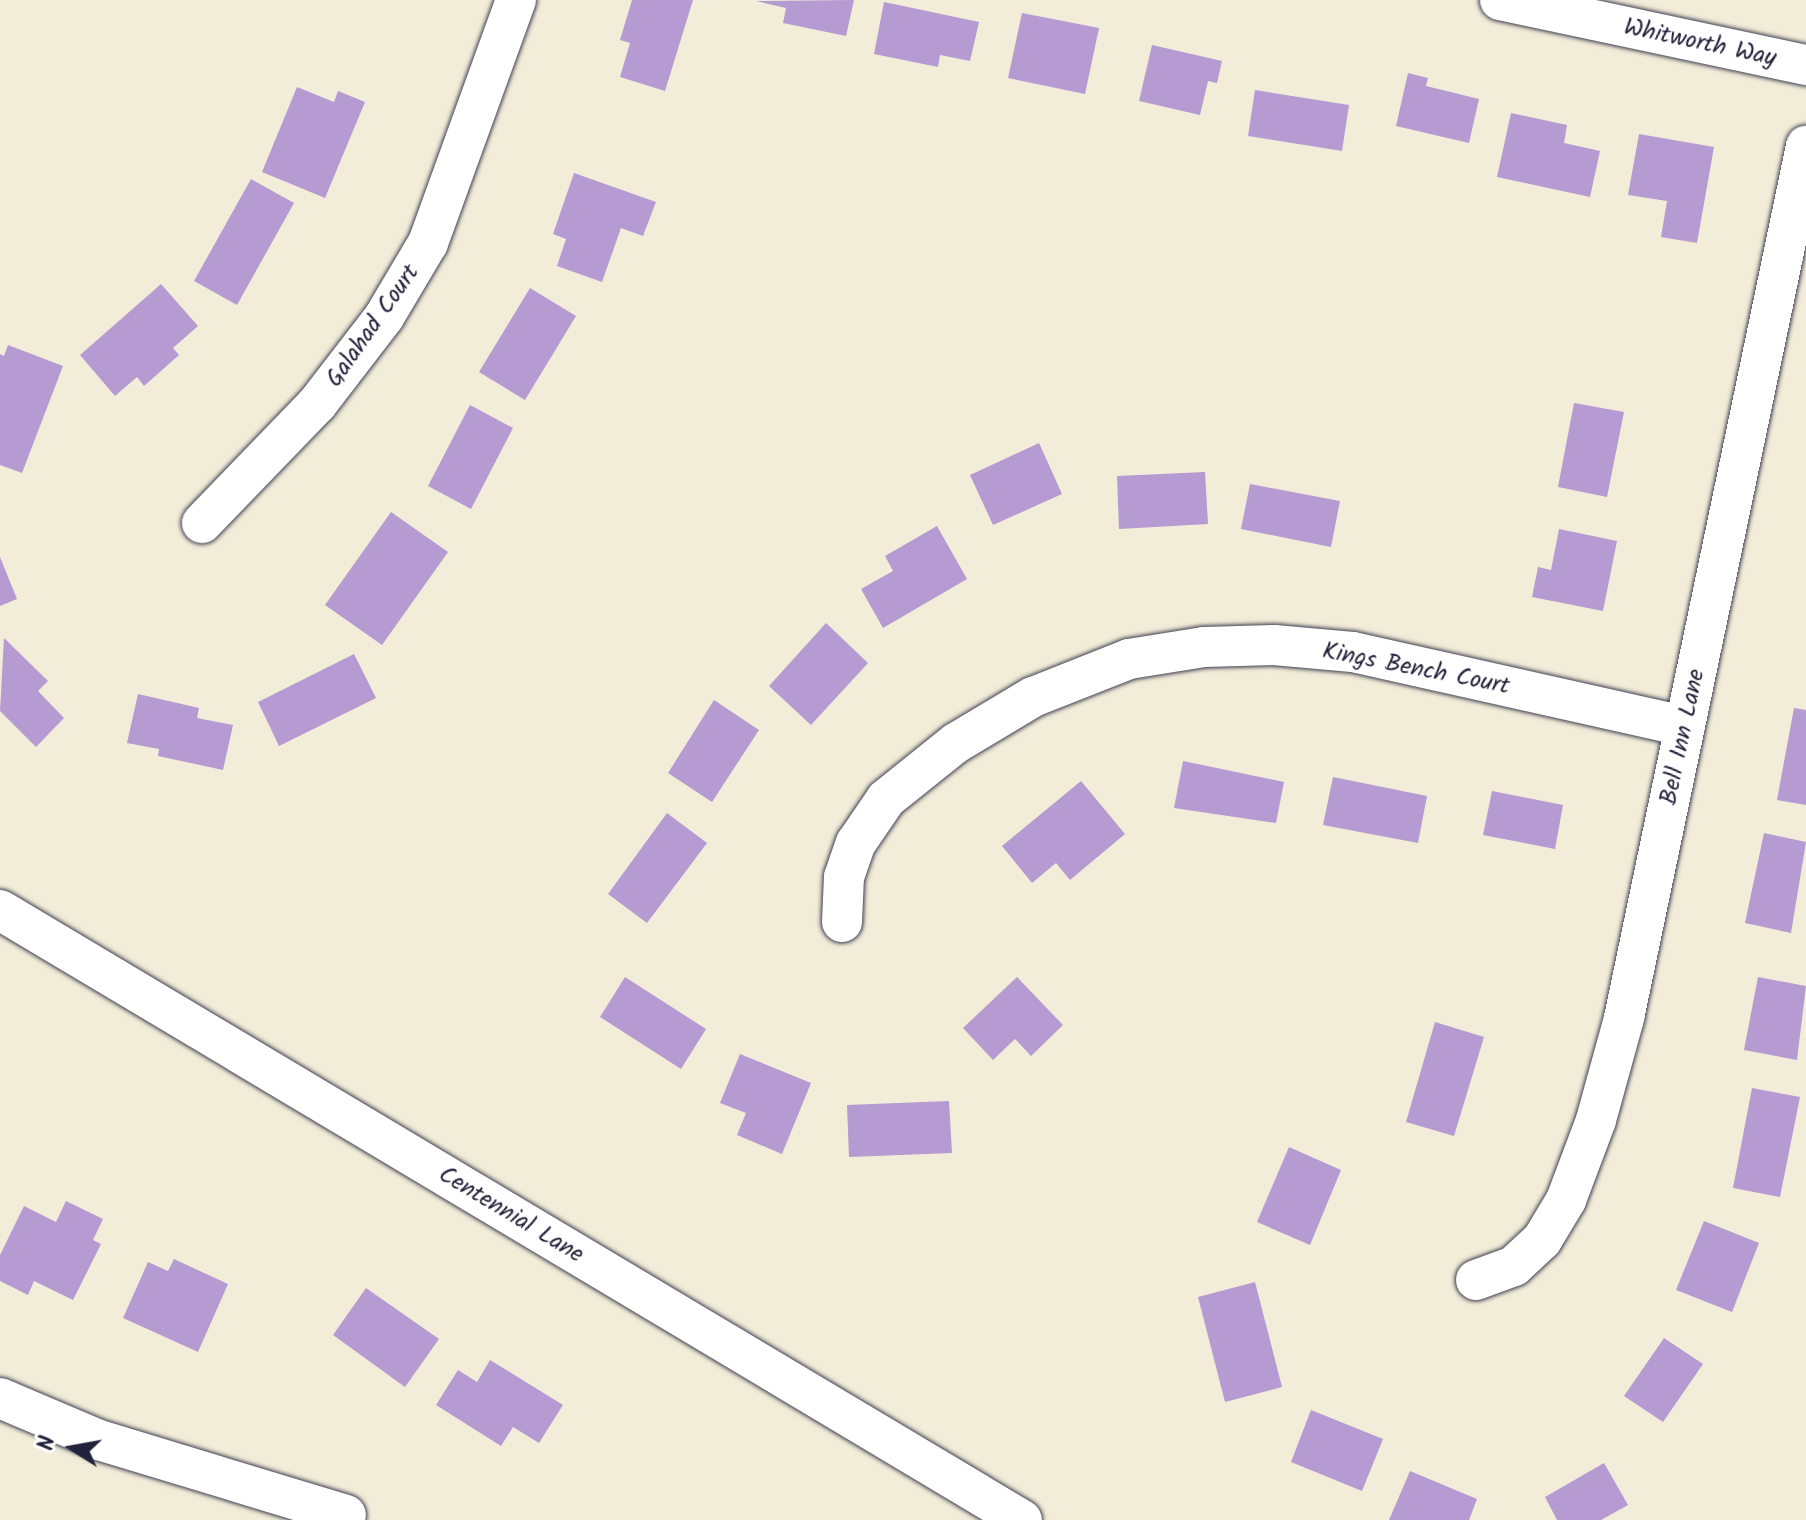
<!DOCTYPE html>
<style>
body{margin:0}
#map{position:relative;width:1806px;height:1520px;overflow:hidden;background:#f2edd8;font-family:Kalam,sans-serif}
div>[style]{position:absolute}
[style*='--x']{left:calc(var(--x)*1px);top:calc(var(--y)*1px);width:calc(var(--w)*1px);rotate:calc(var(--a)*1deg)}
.building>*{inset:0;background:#b69ad2}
.roads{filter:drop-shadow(0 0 2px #414053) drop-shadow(0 0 2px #414053)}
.minor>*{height:40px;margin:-20px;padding:0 20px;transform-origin:20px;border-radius:20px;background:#fff}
span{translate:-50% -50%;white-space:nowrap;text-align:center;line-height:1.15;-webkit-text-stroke:6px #fff;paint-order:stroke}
.street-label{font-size:24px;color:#22223b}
.north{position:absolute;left:32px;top:1408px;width:80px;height:80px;-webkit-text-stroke:6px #fff;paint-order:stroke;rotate:281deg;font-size:22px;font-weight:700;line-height:32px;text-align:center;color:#22223b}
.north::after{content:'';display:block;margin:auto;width:28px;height:36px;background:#22223b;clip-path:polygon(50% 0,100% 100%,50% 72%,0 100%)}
</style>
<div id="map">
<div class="building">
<i style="clip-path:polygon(632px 0,693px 0,665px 91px,620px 77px,630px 43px,620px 40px)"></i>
<i style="clip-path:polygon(854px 0,846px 36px,783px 23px,786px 8px,756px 1px)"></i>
<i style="clip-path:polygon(884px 2px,979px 22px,970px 61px,940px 55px,938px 67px,874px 54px)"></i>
<i style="clip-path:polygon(1022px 13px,1099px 28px,1085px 94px,1008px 78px)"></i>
<i style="clip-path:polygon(1152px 45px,1222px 61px,1217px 83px,1208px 81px,1200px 115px,1139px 101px)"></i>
<i style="clip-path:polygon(1408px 73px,1428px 78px,1426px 86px,1479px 99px,1469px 143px,1396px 126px)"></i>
<i style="clip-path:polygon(297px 87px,334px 102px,338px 91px,365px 102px,325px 198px,262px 172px)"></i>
<i style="clip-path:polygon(1255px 90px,1349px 105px,1342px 151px,1248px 136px)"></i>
<i style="clip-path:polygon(1511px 113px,1567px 125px,1564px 143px,1600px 151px,1590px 197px,1497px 177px)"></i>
<i style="clip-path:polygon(1639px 134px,1714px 147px,1697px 243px,1661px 237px,1667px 201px,1628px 195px)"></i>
<i style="clip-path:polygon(574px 173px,656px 202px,643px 236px,621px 228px,602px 282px,557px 266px,566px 239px,553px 234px)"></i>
<i style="clip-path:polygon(251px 179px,294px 203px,237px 305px,194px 281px)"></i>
<i style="clip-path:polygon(161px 284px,198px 326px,173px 348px,179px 355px,144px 386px,137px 377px,115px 396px,80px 355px)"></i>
<i style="clip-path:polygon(530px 288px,576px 316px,525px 400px,479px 372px)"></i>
<i style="clip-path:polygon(8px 345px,63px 366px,22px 473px,0 465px,0 354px,4px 356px)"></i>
<i style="clip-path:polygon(1574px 403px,1624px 412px,1607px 497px,1558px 487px)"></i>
<i style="clip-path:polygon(470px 405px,513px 428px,471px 509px,428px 486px)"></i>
<i style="clip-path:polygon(1039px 443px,1062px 494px,993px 525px,970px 475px)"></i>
<i style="clip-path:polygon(1205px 472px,1208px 524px,1119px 529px,1117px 476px)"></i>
<i style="clip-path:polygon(1250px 484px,1340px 501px,1331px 547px,1241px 529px)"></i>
<i style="clip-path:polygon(391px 512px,448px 552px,382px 645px,325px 605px)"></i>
<i style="clip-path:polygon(937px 526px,967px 579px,883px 628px,861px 589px,893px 571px,885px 556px)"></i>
<i style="clip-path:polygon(1559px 529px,1617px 541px,1603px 611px,1532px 597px,1538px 567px,1551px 570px)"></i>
<i style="clip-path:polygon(0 557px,17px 599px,0 606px)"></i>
<i style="clip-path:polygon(826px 623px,868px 663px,811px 725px,769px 686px)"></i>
<i style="clip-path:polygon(4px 638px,48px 681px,38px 691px,64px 718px,36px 747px,0 711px)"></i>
<i style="clip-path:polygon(354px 654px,376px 698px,279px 746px,258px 702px)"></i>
<i style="clip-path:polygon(138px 694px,199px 708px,197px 718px,233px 725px,223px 770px,158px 756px,159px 749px,127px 743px)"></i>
<i style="clip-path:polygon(714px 700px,759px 730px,712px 802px,668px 773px)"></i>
<i style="clip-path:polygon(1794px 708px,1806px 710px,1806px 805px,1777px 800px)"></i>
<i style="clip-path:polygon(1183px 761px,1284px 782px,1276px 823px,1174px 808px)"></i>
<i style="clip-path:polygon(1333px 777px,1427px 796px,1418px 843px,1323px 825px)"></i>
<i style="clip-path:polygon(1081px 781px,1125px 834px,1070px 880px,1056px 863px,1032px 883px,1002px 846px)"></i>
<i style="clip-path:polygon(1492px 791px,1563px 805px,1555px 849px,1483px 835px)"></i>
<i style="clip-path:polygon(667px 813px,707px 843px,647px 923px,608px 894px)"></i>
<i style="clip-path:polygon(1764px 833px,1806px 842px,1791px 933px,1745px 923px)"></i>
<i style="clip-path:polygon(625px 977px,706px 1029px,681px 1069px,600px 1017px)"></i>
<i style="clip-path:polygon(1017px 977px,1063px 1025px,1031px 1056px,1015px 1039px,993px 1060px,963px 1028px)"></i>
<i style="clip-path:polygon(1758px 977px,1806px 986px,1797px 1060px,1744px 1050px)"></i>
<i style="clip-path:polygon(1435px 1022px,1484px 1037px,1454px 1136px,1406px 1122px)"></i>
<i style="clip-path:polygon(740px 1054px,811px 1083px,782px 1154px,737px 1135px,746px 1113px,720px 1103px)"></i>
<i style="clip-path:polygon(1752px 1088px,1800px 1097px,1780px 1197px,1733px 1188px)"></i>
<i style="clip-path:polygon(949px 1101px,952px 1153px,849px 1157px,847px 1105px)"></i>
<i style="clip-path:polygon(1289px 1147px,1341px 1170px,1310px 1245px,1257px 1222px)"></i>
<i style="clip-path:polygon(66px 1201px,103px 1219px,93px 1240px,101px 1244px,73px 1300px,34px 1281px,28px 1295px,0 1281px,0 1255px,24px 1206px,56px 1222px)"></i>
<i style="clip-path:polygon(1704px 1221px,1759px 1243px,1732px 1312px,1676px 1290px)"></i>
<i style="clip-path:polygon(174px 1259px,228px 1284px,198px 1352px,123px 1318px,148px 1262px,168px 1271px)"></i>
<i style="clip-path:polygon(1255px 1282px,1282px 1387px,1225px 1402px,1198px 1297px)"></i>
<i style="clip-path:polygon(366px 1288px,439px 1339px,405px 1387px,333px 1335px)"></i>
<i style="clip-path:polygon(1664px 1338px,1703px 1364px,1663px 1422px,1624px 1396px)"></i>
<i style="clip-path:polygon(490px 1360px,563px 1405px,539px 1443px,513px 1427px,501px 1446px,436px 1405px,458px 1370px,477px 1382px)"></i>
<i style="clip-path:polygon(1311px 1410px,1383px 1439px,1362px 1491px,1291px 1462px)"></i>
<i style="clip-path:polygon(1604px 1463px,1628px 1505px,1601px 1520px,1557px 1520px,1545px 1497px)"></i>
<i style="clip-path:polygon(1410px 1471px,1477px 1499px,1469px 1520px,1389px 1520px)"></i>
</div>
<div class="roads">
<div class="minor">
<i style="--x:1500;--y:0;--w:313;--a:12"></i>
<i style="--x:202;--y:523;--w:165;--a:-46"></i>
<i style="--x:317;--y:404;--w:110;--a:-52.4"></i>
<i style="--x:384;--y:317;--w:86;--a:-59.3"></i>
<i style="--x:428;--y:243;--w:258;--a:-70.1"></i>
<i style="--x:0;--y:910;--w:1190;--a:30.83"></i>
<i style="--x:842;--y:922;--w:45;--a:-87.5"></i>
<i style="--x:844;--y:877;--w:36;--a:-71"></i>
<i style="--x:856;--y:843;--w:53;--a:-55.7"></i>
<i style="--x:886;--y:799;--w:90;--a:-38.7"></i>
<i style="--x:956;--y:743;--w:90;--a:-30.9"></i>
<i style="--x:1033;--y:697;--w:103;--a:-21.6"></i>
<i style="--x:1129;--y:659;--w:76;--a:-9.1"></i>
<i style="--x:1204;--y:647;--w:70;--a:-1.6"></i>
<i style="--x:1274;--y:645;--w:79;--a:5.1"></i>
<i style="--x:1353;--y:652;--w:340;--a:12.6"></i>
<i style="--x:1476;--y:1280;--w:40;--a:-20.2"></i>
<i style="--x:1514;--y:1266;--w:38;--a:-43"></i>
<i style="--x:1542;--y:1240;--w:47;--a:-59"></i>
<i style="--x:1566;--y:1200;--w:85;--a:-69.4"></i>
<i style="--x:1596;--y:1120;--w:106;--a:-74.6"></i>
<i style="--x:1624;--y:1018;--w:891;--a:-78.21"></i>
<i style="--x:0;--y:1398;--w:108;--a:23"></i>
<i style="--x:99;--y:1440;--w:258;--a:16.9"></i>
</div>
</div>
<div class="street-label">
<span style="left:1700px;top:43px;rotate:12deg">Whitworth Way</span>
<span style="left:373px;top:326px;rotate:-55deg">Galahad Court</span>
<span style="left:1416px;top:669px;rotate:11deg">Kings Bench Court</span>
<span style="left:1683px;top:737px;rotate:-78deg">Bell Inn Lane</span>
<span style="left:511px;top:1215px;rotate:31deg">Centennial Lane</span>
</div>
<div class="north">N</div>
</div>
